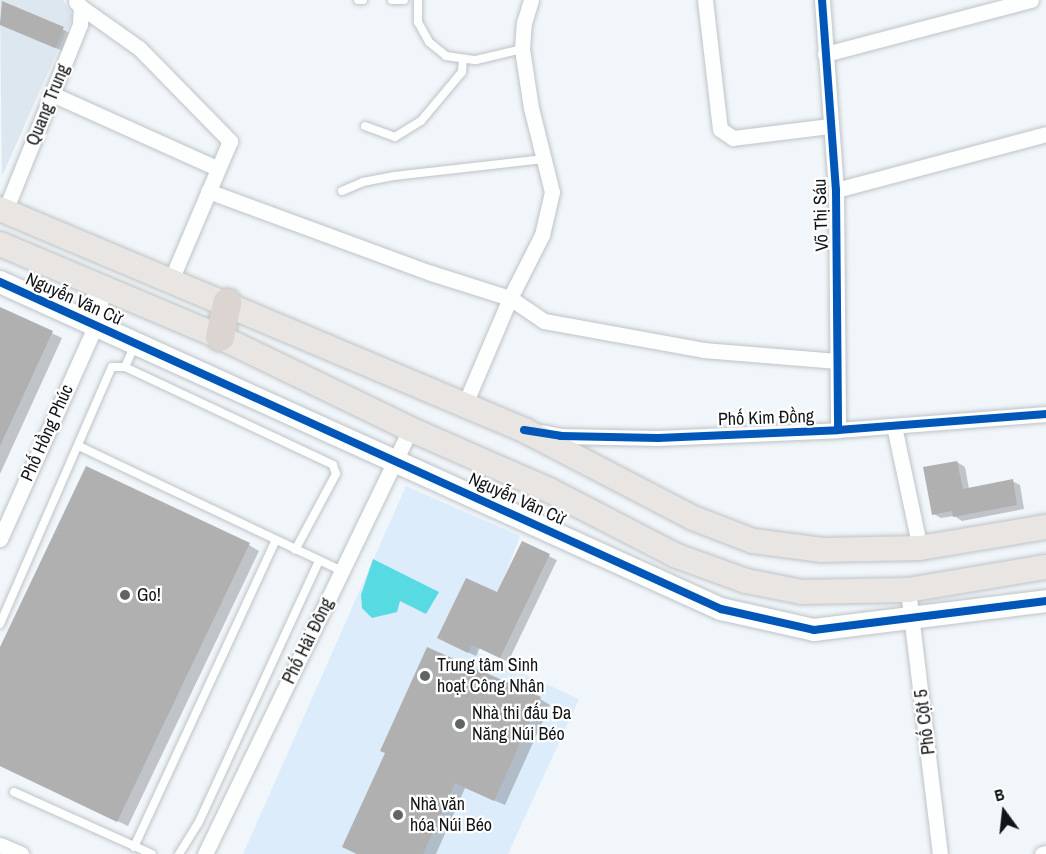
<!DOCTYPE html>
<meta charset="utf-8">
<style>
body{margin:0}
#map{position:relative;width:1046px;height:854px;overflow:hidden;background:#f1f6fa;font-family:"Archivo Narrow",sans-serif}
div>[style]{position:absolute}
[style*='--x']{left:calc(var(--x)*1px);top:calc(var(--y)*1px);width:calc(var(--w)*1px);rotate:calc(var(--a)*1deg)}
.built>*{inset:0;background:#dde7f0}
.green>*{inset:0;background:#dcecfa}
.water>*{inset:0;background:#58dae3}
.shadow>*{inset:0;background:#0003}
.building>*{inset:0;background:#b0b0b0}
.roads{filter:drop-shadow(0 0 2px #bfc3c6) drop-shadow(0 0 2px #bfc3c6)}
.lane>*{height:8px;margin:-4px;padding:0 4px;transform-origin:4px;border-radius:4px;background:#fdfefe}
.street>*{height:15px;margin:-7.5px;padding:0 7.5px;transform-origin:7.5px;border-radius:7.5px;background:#fdfefe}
.secondary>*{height:22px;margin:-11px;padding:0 11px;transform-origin:11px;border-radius:11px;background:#fdfefe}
.primary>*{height:24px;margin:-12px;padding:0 12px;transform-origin:12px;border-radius:12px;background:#e8e5e2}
.highway>*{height:28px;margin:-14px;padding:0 14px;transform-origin:14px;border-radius:14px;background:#dbd4d0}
.cycleway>*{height:8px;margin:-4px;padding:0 4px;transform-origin:4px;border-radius:4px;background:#0057b8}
.dots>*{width:16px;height:16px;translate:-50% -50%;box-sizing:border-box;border:3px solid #fff;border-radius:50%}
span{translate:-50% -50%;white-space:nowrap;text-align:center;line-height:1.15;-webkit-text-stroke:4.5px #fff;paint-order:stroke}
.street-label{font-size:18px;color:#121518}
.poi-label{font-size:18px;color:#121518}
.left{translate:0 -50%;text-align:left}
.north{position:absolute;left:974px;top:782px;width:60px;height:60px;-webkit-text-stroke:4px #fff;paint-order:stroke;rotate:345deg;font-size:16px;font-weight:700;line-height:24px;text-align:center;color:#121518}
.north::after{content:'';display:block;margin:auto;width:21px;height:27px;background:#121518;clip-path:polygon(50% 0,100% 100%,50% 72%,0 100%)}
</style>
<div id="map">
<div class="built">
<i style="clip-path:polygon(0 0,63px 0,73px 16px,2px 176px)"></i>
</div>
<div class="green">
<i style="clip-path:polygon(406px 486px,520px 536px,476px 652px,579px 699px,508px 854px,243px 854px)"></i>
</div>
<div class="water">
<i style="clip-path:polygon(373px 559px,439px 592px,426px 614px,400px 601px,397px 612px,372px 618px,362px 608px,361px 595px)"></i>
</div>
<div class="shadow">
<i style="clip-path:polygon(3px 3px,70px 33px,63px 51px,0 24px)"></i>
<i style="clip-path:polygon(0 309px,62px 338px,0 474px)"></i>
<i style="clip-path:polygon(957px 462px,965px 467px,969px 489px,1012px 481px,1020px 485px,1024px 509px,962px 521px,954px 516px,941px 518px,934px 514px)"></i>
<i style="clip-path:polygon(522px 543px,557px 560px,508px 662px,480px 648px,476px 656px,446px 642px,498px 594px)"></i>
<i style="clip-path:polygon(249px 545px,259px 551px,128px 826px,0 766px,0 650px)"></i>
<i style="clip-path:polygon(540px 699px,550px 705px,505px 805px,465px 788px,436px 854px,357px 854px,344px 847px)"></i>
</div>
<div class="building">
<i style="clip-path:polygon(2px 1px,64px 27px,55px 48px,0 25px)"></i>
<i style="clip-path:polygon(0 307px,53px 331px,0 446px)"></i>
<i style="clip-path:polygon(957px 461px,963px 489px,1013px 479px,1017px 505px,953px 517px,952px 511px,932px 515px,923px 467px)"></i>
<i style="clip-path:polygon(86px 466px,250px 543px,117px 822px,0 766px,0 647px)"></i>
<i style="clip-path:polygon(522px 541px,550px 554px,500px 658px,472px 645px,468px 653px,437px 638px,466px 578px,497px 592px)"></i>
<i style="clip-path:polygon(427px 647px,541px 697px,494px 801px,455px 783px,423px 854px,357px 854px,342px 847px,385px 753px,380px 751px)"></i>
</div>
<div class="roads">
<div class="lane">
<i style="--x:358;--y:0;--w:5;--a:0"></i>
<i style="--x:392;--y:0;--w:12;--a:0"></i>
<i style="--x:418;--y:0;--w:22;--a:90"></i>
<i style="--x:418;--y:22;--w:23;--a:61"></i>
<i style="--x:429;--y:42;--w:22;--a:39"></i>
<i style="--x:446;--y:56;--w:30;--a:8"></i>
<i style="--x:476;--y:60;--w:47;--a:-13.4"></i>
<i style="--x:365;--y:126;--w:32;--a:20"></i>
<i style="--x:395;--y:137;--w:31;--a:-32"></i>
<i style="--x:421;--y:121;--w:64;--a:-50.1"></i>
<i style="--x:462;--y:72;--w:13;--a:-86"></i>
<i style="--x:342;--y:191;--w:23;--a:-23"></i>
<i style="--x:363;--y:182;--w:32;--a:-11"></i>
<i style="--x:394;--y:176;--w:151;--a:-6.5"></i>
<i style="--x:125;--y:367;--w:22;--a:-66"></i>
<i style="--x:79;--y:446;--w:291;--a:25.4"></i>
<i style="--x:0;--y:624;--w:280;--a:-66.5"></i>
<i style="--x:112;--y:367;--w:13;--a:0"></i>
<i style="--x:125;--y:367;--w:230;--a:25.2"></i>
<i style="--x:333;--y:465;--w:9;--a:72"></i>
<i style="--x:336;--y:474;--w:86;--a:118.3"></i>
<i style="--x:14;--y:792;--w:151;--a:24.2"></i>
<i style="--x:134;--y:847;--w:338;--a:-65.2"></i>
<i style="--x:179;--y:854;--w:36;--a:-58"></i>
<i style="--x:198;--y:824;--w:289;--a:-65.3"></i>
</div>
<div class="street">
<i style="--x:705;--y:0;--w:130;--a:83.4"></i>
<i style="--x:720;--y:129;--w:16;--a:35"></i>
<i style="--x:733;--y:138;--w:98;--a:-7.1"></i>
<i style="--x:822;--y:0;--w:191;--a:85.8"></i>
<i style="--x:836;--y:190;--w:240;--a:89.5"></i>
<i style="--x:81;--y:7;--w:72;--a:35.4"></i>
<i style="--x:140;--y:49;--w:129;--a:45.6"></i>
<i style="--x:230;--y:141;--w:151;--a:113"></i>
<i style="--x:825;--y:54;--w:213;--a:-14.7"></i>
<i style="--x:52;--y:94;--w:181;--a:24.2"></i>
<i style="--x:836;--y:190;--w:217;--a:-14.9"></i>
<i style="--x:208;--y:191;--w:238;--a:20.2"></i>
<i style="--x:431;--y:273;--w:83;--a:17.6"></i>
<i style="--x:510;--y:298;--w:41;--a:34.1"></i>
<i style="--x:544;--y:321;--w:162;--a:10.3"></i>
<i style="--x:703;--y:350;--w:135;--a:4.7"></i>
<i style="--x:5;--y:211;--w:201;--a:-68.1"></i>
<i style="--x:80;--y:24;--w:17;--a:-87"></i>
<i style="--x:81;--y:7;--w:7;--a:-135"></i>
<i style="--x:464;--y:406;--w:117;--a:-66.9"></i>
<i style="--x:510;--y:298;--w:71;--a:-63.1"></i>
<i style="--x:542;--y:235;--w:44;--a:-76.9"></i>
<i style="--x:552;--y:192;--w:87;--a:-104"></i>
<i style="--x:531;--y:108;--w:60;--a:-98.7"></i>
<i style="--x:522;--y:49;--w:26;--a:-86"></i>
<i style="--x:524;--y:23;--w:24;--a:-73"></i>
<i style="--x:894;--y:426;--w:125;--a:78"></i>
<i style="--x:541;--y:432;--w:20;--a:11"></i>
<i style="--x:561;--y:436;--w:97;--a:1.2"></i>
<i style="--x:658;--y:438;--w:180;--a:-2.5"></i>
<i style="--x:838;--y:430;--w:209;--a:-4.4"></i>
<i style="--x:0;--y:539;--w:232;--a:-65.9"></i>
<i style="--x:908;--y:590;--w:266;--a:83.1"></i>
<i style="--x:0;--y:845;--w:23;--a:23"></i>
<i style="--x:205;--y:854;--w:472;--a:-64.2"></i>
<i style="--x:1042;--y:854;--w:4;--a:-14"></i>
</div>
<div class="secondary">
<i style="--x:0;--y:282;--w:792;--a:24.4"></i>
<i style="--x:721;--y:609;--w:95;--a:12.7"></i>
<i style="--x:814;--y:630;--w:234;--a:-7.1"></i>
<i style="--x:95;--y:327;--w:41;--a:-84.4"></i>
</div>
<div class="primary">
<i style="--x:0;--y:209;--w:569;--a:22.87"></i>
<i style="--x:524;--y:430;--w:191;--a:27.5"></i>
<i style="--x:693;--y:518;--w:64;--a:21"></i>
<i style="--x:753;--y:541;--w:70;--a:7.4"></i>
<i style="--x:822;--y:550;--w:98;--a:-1.2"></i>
<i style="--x:920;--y:548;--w:128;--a:-9.5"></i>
<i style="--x:0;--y:244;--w:239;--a:22.9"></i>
<i style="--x:220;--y:337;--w:211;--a:25.8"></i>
<i style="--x:410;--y:429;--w:152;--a:23.7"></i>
<i style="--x:549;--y:490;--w:144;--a:27.3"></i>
<i style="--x:677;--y:556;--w:73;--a:19.9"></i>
<i style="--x:746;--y:581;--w:57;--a:11.1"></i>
<i style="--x:802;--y:592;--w:106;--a:-1.1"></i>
<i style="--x:908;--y:590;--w:140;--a:-9.5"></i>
</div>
<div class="highway">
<i style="--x:220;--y:337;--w:35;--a:-78"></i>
</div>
</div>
<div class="cycleway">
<i style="--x:822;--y:0;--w:191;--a:85.8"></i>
<i style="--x:836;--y:190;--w:240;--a:89.5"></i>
<i style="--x:0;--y:282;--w:792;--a:24.4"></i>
<i style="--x:721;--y:609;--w:95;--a:12.7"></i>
<i style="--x:814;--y:630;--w:234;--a:-7.1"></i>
<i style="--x:524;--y:430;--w:37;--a:9"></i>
<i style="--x:561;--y:436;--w:97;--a:1.2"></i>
<i style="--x:658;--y:438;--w:180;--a:-2.5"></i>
<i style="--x:838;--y:430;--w:209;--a:-4.4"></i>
</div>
<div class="dots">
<i style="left:125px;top:595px;background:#606467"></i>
<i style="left:425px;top:676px;background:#606467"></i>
<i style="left:460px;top:724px;background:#606467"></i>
<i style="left:398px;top:815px;background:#606467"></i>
</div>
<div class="street-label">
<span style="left:48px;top:105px;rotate:-68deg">Quang Trung</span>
<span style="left:821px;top:215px;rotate:-92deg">Võ Thị Sáu</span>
<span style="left:74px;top:299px;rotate:24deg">Nguyễn Văn Cừ</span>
<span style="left:766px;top:418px;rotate:-2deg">Phố Kim Đồng</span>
<span style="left:47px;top:433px;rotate:-66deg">Phố Hồng Phúc</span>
<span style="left:517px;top:499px;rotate:24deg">Nguyễn Văn Cừ</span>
<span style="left:308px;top:641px;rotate:-64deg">Phố Hải Đông</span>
<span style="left:925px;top:722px;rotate:-97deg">Phố Cột 5</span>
</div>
<div class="poi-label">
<span class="left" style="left:137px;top:595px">Go!</span>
<span class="left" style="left:437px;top:676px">Trung tâm Sinh<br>hoạt Công Nhân</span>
<span class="left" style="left:472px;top:724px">Nhà thi đấu Đa<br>Năng Núi Béo</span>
<span class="left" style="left:410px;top:815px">Nhà văn<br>hóa Núi Béo</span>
</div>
<div class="north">B</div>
</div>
